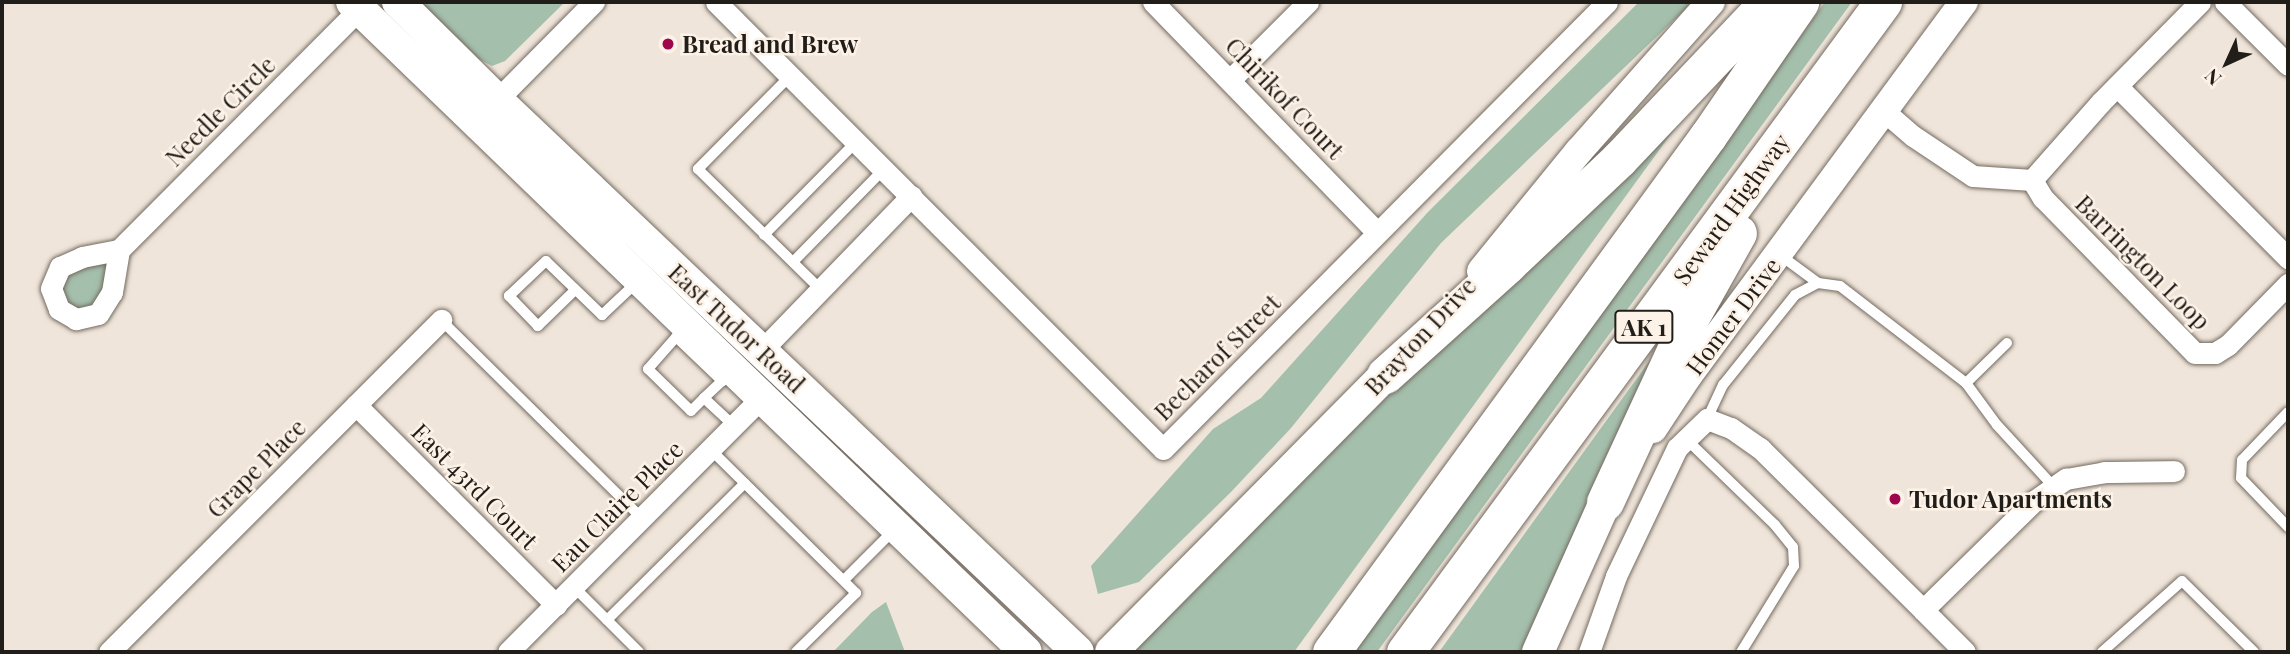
<!DOCTYPE html>
<style>
body{margin:0}
#map{position:relative;width:2290px;height:654px;overflow:hidden;background:#f0e5da;font-family:"Playfair Display",serif}
div>[style]{position:absolute}
[style*='--x']{left:calc(var(--x)*1px);top:calc(var(--y)*1px);width:calc(var(--w)*1px);rotate:calc(var(--a)*1deg)}
.green>*{inset:0;background:#a4bfac}
.roads{filter:drop-shadow(0 0 2px #736a60) drop-shadow(0 0 2px #736a60)}
.lane>*{height:10px;margin:-5px;padding:0 5px;transform-origin:5px;border-radius:5px;background:#fff}
.street>*{height:21px;margin:-10.5px;padding:0 10.5px;transform-origin:10.5px;border-radius:10.5px;background:#fff}
.secondary>*{height:28px;margin:-14px;padding:0 14px;transform-origin:14px;border-radius:14px;background:#fff}
.primary>*{height:32px;margin:-16px;padding:0 16px;transform-origin:16px;border-radius:16px;background:#fff}
.highway>*{height:37px;margin:-18.5px;padding:0 18.5px;transform-origin:18.5px;border-radius:18.5px;background:#fff}
.dots>*{width:19px;height:19px;translate:-50% -50%;box-sizing:border-box;border:4px solid #fdf2e7;border-radius:50%}
span{translate:-50% -50%;white-space:nowrap;text-align:center;line-height:1.15;-webkit-text-stroke:5px #fdf2e7;paint-order:stroke}
.shield-label span{padding:2px 5px;background:#fdf2e7;border:2px solid;border-radius:5px;-webkit-text-stroke-width:0}
.shield-label{font-size:23px;color:#211d19;font-weight:700}
.poi-label{font-size:24px;color:#211d19;font-weight:700}
.left{translate:0 -50%;text-align:left}
.street-label{font-size:24px;color:#211d19}
.frame{position:absolute;inset:0;border:4px solid #211d19;pointer-events:none}
.north{position:absolute;left:2192px;top:28px;width:70px;height:70px;-webkit-text-stroke:5px #fdf2e7;paint-order:stroke;rotate:225deg;font-size:19px;font-weight:700;line-height:28px;text-align:center;color:#211d19}
.north::after{content:'';display:block;margin:auto;width:24px;height:32px;background:#211d19;clip-path:polygon(50% 0,100% 100%,50% 72%,0 100%)}
</style>
<div id="map">
<div class="green">
<i style="clip-path:polygon(420px 2px,565px 2px,505px 61px,492px 66px,479px 59px)"></i>
<i style="clip-path:polygon(1639px 2px,1693px 2px,1441px 243px,1291px 428px,1231px 492px,1139px 582px,1098px 594px,1091px 566px,1213px 429px,1261px 398px,1428px 212px)"></i>
<i style="clip-path:polygon(1825px 2px,1852px 2px,1377px 652px,1353px 652px)"></i>
<i style="clip-path:polygon(1686px 100px,1692px 105px,1294px 652px,1130px 652px)"></i>
<i style="clip-path:polygon(107px 262px,102px 292px,90px 307px,78px 309px,68px 304px,61px 292px,64px 277px,79px 267px)"></i>
<i style="clip-path:polygon(1674px 327px,1524px 652px,1439px 652px)"></i>
<i style="clip-path:polygon(886px 602px,905px 652px,833px 652px,872px 612px)"></i>
</div>
<div class="roads">
<div class="lane">
<i style="--x:790;--y:76;--w:131;--a:134.7"></i>
<i style="--x:698;--y:169;--w:171;--a:44.5"></i>
<i style="--x:764;--y:235;--w:131;--a:-45.3"></i>
<i style="--x:1780;--y:255;--w:47;--a:36.4"></i>
<i style="--x:793;--y:262;--w:130;--a:-45.6"></i>
<i style="--x:575;--y:290;--w:52;--a:135.8"></i>
<i style="--x:538;--y:326;--w:42;--a:-134"></i>
<i style="--x:509;--y:296;--w:51;--a:-43.4"></i>
<i style="--x:546;--y:261;--w:78;--a:44"></i>
<i style="--x:602;--y:315;--w:48;--a:-43.3"></i>
<i style="--x:441;--y:320;--w:282;--a:44.6"></i>
<i style="--x:685;--y:327;--w:56;--a:131.4"></i>
<i style="--x:648;--y:369;--w:60;--a:44.3"></i>
<i style="--x:691;--y:411;--w:18;--a:-45"></i>
<i style="--x:704;--y:398;--w:41;--a:43"></i>
<i style="--x:676;--y:337;--w:64;--a:43.7"></i>
<i style="--x:722;--y:381;--w:25;--a:137"></i>
<i style="--x:2007;--y:343;--w:57;--a:135.7"></i>
<i style="--x:1966;--y:383;--w:52;--a:53.6"></i>
<i style="--x:1997;--y:425;--w:84;--a:47.4"></i>
<i style="--x:2288;--y:412;--w:66;--a:133.8"></i>
<i style="--x:2242;--y:460;--w:18;--a:93"></i>
<i style="--x:2241;--y:478;--w:68;--a:46.2"></i>
<i style="--x:1707;--y:419;--w:38;--a:-65"></i>
<i style="--x:1723;--y:385;--w:115;--a:-51.3"></i>
<i style="--x:1795;--y:295;--w:26;--a:-28"></i>
<i style="--x:1818;--y:283;--w:22;--a:8"></i>
<i style="--x:1840;--y:286;--w:159;--a:37.6"></i>
<i style="--x:1685;--y:438;--w:125;--a:44"></i>
<i style="--x:1775;--y:525;--w:28;--a:51"></i>
<i style="--x:1793;--y:547;--w:19;--a:87"></i>
<i style="--x:1794;--y:566;--w:101;--a:121.6"></i>
<i style="--x:710;--y:449;--w:205;--a:44.6"></i>
<i style="--x:856;--y:593;--w:84;--a:135.5"></i>
<i style="--x:844;--y:580;--w:71;--a:-45"></i>
<i style="--x:574;--y:587;--w:92;--a:45"></i>
<i style="--x:607;--y:620;--w:194;--a:-44.8"></i>
<i style="--x:2102;--y:652;--w:107;--a:-41.6"></i>
<i style="--x:2182;--y:581;--w:101;--a:44.6"></i>
</div>
<div class="street">
<i style="--x:716;--y:2;--w:632;--a:45"></i>
<i style="--x:1163;--y:449;--w:630;--a:-45.19"></i>
<i style="--x:1153;--y:2;--w:321;--a:45.8"></i>
<i style="--x:2200;--y:2;--w:141;--a:134.7"></i>
<i style="--x:2101;--y:102;--w:104;--a:131.5"></i>
<i style="--x:2032;--y:180;--w:21;--a:59"></i>
<i style="--x:2043;--y:198;--w:217;--a:45.6"></i>
<i style="--x:2195;--y:353;--w:20;--a:0"></i>
<i style="--x:2215;--y:353;--w:15;--a:-32"></i>
<i style="--x:2228;--y:345;--w:86;--a:-45.5"></i>
<i style="--x:2225;--y:2;--w:89;--a:45"></i>
<i style="--x:1231;--y:79;--w:109;--a:-45"></i>
<i style="--x:2117;--y:86;--w:243;--a:45.2"></i>
<i style="--x:488;--y:109;--w:151;--a:-45.3"></i>
<i style="--x:1884;--y:111;--w:38;--a:41"></i>
<i style="--x:1913;--y:136;--w:72;--a:33.7"></i>
<i style="--x:1973;--y:176;--w:59;--a:3.9"></i>
<i style="--x:119;--y:250;--w:43;--a:99.5"></i>
<i style="--x:112;--y:292;--w:26;--a:122"></i>
<i style="--x:98;--y:314;--w:23;--a:167"></i>
<i style="--x:76;--y:319;--w:20;--a:-150"></i>
<i style="--x:59;--y:309;--w:22;--a:-111"></i>
<i style="--x:51;--y:288;--w:23;--a:-67"></i>
<i style="--x:60;--y:267;--w:24;--a:-24"></i>
<i style="--x:82;--y:257;--w:38;--a:-11"></i>
<i style="--x:119;--y:250;--w:340;--a:-45.1"></i>
<i style="--x:761;--y:351;--w:216;--a:-45.9"></i>
<i style="--x:356;--y:405;--w:283;--a:45"></i>
<i style="--x:109;--y:652;--w:470;--a:-45"></i>
<i style="--x:508;--y:652;--w:360;--a:-45.1"></i>
<i style="--x:1589;--y:652;--w:81;--a:-70.4"></i>
<i style="--x:1616;--y:576;--w:142;--a:-64.5"></i>
<i style="--x:1677;--y:448;--w:42;--a:-44"></i>
<i style="--x:1707;--y:419;--w:26;--a:21"></i>
<i style="--x:1731;--y:428;--w:35;--a:35"></i>
<i style="--x:1760;--y:448;--w:230;--a:44.8"></i>
<i style="--x:1965;--y:652;--w:59;--a:-135"></i>
<i style="--x:1923;--y:610;--w:156;--a:-44.5"></i>
<i style="--x:2034;--y:501;--w:39;--a:-35"></i>
<i style="--x:2066;--y:479;--w:39;--a:-10"></i>
<i style="--x:2104;--y:472;--w:70;--a:-0.8"></i>
</div>
<div class="secondary">
<i style="--x:1481;--y:271;--w:155;--a:-50.8"></i>
<i style="--x:1579;--y:151;--w:199;--a:-48.5"></i>
<i style="--x:1653;--y:429;--w:64;--a:-56.6"></i>
<i style="--x:1688;--y:376;--w:465;--a:-53.6"></i>
</div>
<div class="primary">
<i style="--x:352;--y:2;--w:936;--a:43.96"></i>
<i style="--x:398;--y:2;--w:139;--a:44.7"></i>
<i style="--x:497;--y:100;--w:801;--a:43.53"></i>
<i style="--x:1111;--y:652;--w:390;--a:-45.3"></i>
<i style="--x:1538;--y:652;--w:164;--a:-65.9"></i>
</div>
<div class="highway">
<i style="--x:1385;--y:375;--w:164;--a:-42"></i>
<i style="--x:1507;--y:265;--w:154;--a:-43.4"></i>
<i style="--x:1619;--y:159;--w:216;--a:-46.5"></i>
<i style="--x:1605;--y:502;--w:198;--a:-65.2"></i>
<i style="--x:1688;--y:322;--w:102;--a:-60.7"></i>
<i style="--x:1331;--y:652;--w:639;--a:-53.85"></i>
<i style="--x:1708;--y:136;--w:163;--a:-55.5"></i>
<i style="--x:1405;--y:652;--w:807;--a:-53.67"></i>
</div>
</div>
<div class="dots">
<i style="left:668px;top:44px;background:#9e064d"></i>
<i style="left:1895px;top:499px;background:#9e064d"></i>
</div>
<div class="shield-label">
<span style="left:1644px;top:327px">AK 1</span>
</div>
<div class="poi-label">
<span class="left" style="left:682px;top:44px">Bread and Brew</span>
<span class="left" style="left:1909px;top:499px">Tudor Apartments</span>
</div>
<div class="street-label">
<span style="left:1285px;top:98px;rotate:46deg">Chirikof Court</span>
<span style="left:220px;top:111px;rotate:-45deg">Needle Circle</span>
<span style="left:1731px;top:209px;rotate:-54deg">Seward Highway</span>
<span style="left:2143px;top:262px;rotate:45deg">Barrington Loop</span>
<span style="left:1733px;top:316px;rotate:-53deg">Homer Drive</span>
<span style="left:737px;top:328px;rotate:43deg">East Tudor Road</span>
<span style="left:1420px;top:336px;rotate:-47deg">Brayton Drive</span>
<span style="left:1217px;top:357px;rotate:-45deg">Becharof Street</span>
<span style="left:256px;top:468px;rotate:-45deg">Grape Place</span>
<span style="left:475px;top:486px;rotate:45deg">East 43rd Court</span>
<span style="left:617px;top:506px;rotate:-45deg">Eau Claire Place</span>
</div>
<div class="frame"></div>
<div class="north">N</div>
</div>
